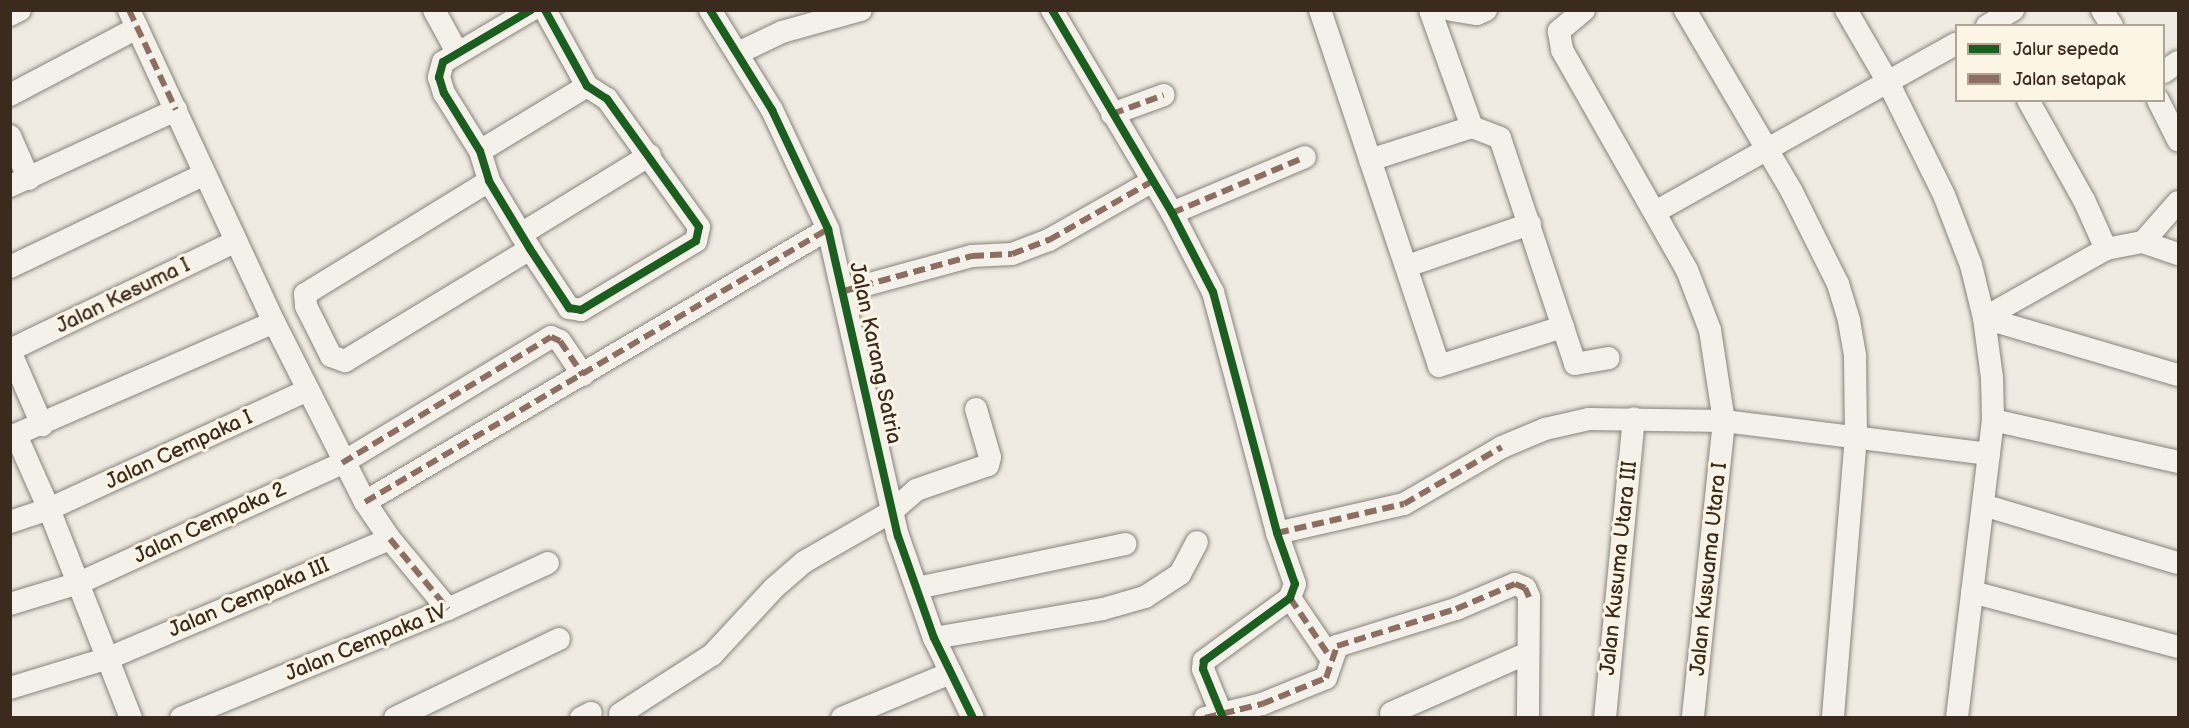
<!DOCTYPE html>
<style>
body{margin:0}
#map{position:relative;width:2189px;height:728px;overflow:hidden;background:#efebe2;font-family:"Balsamiq Sans",sans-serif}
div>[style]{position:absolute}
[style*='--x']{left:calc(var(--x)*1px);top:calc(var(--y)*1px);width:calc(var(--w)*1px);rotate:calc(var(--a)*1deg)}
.roads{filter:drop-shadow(0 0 2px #87827b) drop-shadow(0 0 2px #87827b)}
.minor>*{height:22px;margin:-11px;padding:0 11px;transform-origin:11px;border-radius:11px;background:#f4f1ea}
.quiet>*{height:6px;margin-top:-3px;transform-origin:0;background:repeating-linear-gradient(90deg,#8d6e63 0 12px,transparent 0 18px)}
.cycleway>*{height:8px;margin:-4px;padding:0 4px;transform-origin:4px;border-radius:4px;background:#1b5e20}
span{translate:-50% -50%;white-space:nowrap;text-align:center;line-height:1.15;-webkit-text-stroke:6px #fcf5e5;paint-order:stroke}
.street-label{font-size:21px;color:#3b2a1e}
.frame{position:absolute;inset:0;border:12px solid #3b2a1e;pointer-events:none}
.legend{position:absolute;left:1955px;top:24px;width:210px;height:78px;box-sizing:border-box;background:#fcf5e5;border:2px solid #afa495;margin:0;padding:8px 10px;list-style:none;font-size:18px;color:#3b2a1e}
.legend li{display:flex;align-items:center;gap:12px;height:30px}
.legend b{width:30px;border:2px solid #afa495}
</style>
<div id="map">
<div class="roads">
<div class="minor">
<i style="--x:129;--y:10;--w:344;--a:65.1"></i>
<i style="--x:434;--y:10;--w:48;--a:61.3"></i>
<i style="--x:531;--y:10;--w:102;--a:149.4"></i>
<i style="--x:443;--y:62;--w:16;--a:105"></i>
<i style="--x:439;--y:77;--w:17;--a:73"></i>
<i style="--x:444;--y:93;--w:68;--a:58.2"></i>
<i style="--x:480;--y:151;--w:31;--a:73"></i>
<i style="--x:489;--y:181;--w:79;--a:58.9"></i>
<i style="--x:530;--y:249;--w:71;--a:56.5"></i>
<i style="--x:569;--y:308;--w:12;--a:9"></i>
<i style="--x:581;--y:310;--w:134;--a:-31"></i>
<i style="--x:696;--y:241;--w:14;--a:-78"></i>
<i style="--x:699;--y:227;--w:158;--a:-125.7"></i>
<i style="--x:607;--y:99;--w:24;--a:-147"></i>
<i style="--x:587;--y:86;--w:87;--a:-118.9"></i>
<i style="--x:710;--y:10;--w:118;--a:58.2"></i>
<i style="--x:772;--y:110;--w:132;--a:64.8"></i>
<i style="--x:828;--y:229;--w:315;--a:77.2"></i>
<i style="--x:898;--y:536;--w:108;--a:70.6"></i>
<i style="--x:934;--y:638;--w:89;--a:64"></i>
<i style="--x:1052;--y:10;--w:236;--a:59.4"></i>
<i style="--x:1172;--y:213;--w:89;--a:62.6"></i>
<i style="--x:1213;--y:292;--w:249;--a:75.1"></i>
<i style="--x:1277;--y:533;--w:54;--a:70.6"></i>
<i style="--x:1295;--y:584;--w:15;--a:110"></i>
<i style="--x:1290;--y:598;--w:107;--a:143.8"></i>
<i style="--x:1204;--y:661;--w:8;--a:97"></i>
<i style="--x:1203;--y:669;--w:53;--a:67.8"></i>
<i style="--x:1320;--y:10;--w:375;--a:71.5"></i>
<i style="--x:1439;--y:366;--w:130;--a:-17.5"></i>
<i style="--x:1430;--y:10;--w:124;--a:70.3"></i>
<i style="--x:1451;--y:10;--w:26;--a:9"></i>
<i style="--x:1477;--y:14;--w:10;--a:-24"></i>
<i style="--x:1584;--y:10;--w:33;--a:140"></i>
<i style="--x:1559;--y:31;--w:19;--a:81"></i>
<i style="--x:1562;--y:50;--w:253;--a:60.4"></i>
<i style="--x:1687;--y:270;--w:64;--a:69"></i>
<i style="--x:1710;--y:330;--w:92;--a:81.3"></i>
<i style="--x:1724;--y:421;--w:299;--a:96"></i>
<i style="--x:1685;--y:10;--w:211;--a:59.5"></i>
<i style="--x:1792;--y:192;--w:103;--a:63.4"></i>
<i style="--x:1838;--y:284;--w:39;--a:73"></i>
<i style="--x:1849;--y:321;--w:36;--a:80"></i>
<i style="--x:1855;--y:356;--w:80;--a:89.3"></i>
<i style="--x:1856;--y:436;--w:283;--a:94.7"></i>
<i style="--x:1846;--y:10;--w:86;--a:59.8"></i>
<i style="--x:1889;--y:84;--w:124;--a:63.6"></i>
<i style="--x:1944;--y:195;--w:75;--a:68.9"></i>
<i style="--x:1971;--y:265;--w:55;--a:76.2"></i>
<i style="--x:1984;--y:318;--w:61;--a:82.4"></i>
<i style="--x:1992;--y:378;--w:42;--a:88.6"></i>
<i style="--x:1993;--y:420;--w:300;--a:96.9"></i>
<i style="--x:2102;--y:10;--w:19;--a:58"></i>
<i style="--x:10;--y:15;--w:11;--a:-27"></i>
<i style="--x:1987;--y:26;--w:31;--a:-32"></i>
<i style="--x:738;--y:53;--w:49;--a:-25.5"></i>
<i style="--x:782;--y:32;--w:82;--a:-15.6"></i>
<i style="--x:2164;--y:72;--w:17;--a:-36"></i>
<i style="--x:10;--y:95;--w:144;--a:-27.8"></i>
<i style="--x:2028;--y:100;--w:115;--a:60.8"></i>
<i style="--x:2084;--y:200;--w:54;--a:65.8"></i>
<i style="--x:2158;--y:100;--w:45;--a:63.4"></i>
<i style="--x:1112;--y:114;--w:55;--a:-20.1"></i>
<i style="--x:10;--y:136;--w:47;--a:66.2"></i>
<i style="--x:480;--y:151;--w:125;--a:-31.3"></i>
<i style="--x:1370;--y:160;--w:107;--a:-17.9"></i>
<i style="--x:1472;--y:127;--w:30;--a:21"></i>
<i style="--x:1500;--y:138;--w:238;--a:71.6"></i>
<i style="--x:1575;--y:364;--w:34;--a:-10"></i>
<i style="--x:489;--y:181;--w:216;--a:148.4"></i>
<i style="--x:305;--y:294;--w:12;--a:85"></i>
<i style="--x:306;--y:306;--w:56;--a:63.4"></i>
<i style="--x:331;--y:356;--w:15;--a:20"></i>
<i style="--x:345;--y:361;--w:216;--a:-31.2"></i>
<i style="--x:10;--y:186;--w:183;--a:-24.6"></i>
<i style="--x:1655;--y:212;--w:345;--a:-29.2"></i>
<i style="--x:1172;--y:213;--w:144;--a:-22.8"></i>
<i style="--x:521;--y:234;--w:151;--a:-31.5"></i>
<i style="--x:2143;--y:242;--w:37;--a:19"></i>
<i style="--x:1407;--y:266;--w:130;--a:-18.9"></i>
<i style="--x:10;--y:267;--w:216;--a:-25.5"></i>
<i style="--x:844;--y:291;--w:133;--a:-15.3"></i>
<i style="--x:972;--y:256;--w:40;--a:-2.9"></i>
<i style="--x:1012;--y:254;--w:40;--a:-21"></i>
<i style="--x:1049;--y:240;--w:117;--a:-29.6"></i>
<i style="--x:1984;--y:318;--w:140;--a:-29.5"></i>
<i style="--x:2106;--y:249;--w:38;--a:-11"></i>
<i style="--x:2143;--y:242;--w:53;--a:-48.8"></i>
<i style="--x:1984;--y:318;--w:202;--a:16.4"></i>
<i style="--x:10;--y:350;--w:251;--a:-25.7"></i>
<i style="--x:10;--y:351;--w:81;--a:66.6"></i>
<i style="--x:1993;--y:420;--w:190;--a:12.8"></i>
<i style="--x:16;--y:435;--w:81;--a:66"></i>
<i style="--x:49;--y:509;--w:225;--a:68.6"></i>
<i style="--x:10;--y:437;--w:288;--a:-23.5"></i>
<i style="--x:274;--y:322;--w:202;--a:63.2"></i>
<i style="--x:365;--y:502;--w:45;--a:56"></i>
<i style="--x:390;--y:539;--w:91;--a:50.4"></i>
<i style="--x:365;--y:502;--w:537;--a:-30.52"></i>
<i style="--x:1983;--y:505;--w:203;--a:16.6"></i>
<i style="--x:10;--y:522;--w:41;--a:-18.4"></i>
<i style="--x:49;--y:509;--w:285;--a:-24.7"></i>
<i style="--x:1277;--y:533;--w:130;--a:-12.9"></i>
<i style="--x:1404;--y:504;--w:113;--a:-30.2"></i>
<i style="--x:1502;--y:447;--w:47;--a:-22.7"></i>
<i style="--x:1545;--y:429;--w:45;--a:-12.8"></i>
<i style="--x:1589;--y:419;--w:135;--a:0.8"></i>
<i style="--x:1724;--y:421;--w:267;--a:7.1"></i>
<i style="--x:917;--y:588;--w:213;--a:-11.9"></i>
<i style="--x:1972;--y:592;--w:213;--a:14.9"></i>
<i style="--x:1290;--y:598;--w:71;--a:55.9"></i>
<i style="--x:10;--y:604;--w:72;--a:-16.9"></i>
<i style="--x:79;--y:583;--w:289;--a:-24.5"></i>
<i style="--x:342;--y:463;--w:244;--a:-31.1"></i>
<i style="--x:551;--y:337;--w:10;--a:24"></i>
<i style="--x:560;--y:341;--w:41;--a:55.9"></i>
<i style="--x:934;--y:638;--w:171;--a:-9.7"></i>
<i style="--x:1103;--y:609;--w:44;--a:-15.9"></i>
<i style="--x:1145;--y:597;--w:42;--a:-33.3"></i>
<i style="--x:1180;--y:574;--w:36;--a:-62"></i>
<i style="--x:10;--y:688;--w:103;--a:-16.9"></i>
<i style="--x:109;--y:658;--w:305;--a:-23"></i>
<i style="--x:1391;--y:713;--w:150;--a:-23.7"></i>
<i style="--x:620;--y:714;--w:109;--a:-32.7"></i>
<i style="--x:712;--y:655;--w:91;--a:-47.2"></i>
<i style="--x:774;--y:588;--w:40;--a:-41"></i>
<i style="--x:804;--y:562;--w:100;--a:-29.9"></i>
<i style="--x:891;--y:512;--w:33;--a:-41"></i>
<i style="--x:916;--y:490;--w:76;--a:-19.1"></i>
<i style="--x:988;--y:465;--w:8;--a:-76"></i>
<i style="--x:990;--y:457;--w:50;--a:-106.3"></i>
<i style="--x:181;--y:718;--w:288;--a:-22.2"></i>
<i style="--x:448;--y:609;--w:110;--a:-24.7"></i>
<i style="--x:395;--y:718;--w:182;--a:-25.7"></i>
<i style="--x:581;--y:718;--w:11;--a:-27"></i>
<i style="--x:842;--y:718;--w:117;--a:-22.6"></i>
<i style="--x:1205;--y:718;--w:59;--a:-13.8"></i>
<i style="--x:1262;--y:704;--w:69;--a:-22.1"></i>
<i style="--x:1326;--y:678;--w:34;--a:-71"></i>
<i style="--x:1337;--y:646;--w:125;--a:-17.3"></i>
<i style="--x:1456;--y:609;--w:64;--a:-23"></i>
<i style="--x:1515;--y:584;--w:11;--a:22"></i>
<i style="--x:1525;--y:588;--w:10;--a:66"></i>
<i style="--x:1529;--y:597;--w:121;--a:90.5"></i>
<i style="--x:1605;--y:718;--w:301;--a:-84.5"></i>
</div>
</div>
<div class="quiet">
<i style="--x:129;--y:10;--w:110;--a:64.8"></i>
<i style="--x:1112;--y:114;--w:55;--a:-20.1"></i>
<i style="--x:1172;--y:213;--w:144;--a:-22.8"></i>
<i style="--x:844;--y:291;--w:133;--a:-15.3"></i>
<i style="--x:972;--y:256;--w:40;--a:-2.9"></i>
<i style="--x:1012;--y:254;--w:40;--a:-21"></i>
<i style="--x:1049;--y:240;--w:117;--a:-29.6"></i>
<i style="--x:342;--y:463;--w:244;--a:-31.1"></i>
<i style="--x:551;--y:337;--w:10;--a:24"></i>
<i style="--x:560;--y:341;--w:41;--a:55.9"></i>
<i style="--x:365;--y:502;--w:537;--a:-30.52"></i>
<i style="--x:1277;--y:533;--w:130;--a:-12.9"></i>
<i style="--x:1404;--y:504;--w:113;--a:-30.2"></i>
<i style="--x:390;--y:539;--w:91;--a:50.4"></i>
<i style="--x:1290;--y:598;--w:71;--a:55.9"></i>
<i style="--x:1205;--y:718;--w:59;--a:-13.8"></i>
<i style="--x:1262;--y:704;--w:69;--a:-22.1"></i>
<i style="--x:1326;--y:678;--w:34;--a:-71"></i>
<i style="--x:1337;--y:646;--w:125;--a:-17.3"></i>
<i style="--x:1456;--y:609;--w:64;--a:-23"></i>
<i style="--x:1515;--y:584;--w:11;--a:22"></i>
<i style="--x:1525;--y:588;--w:10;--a:66"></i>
</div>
<div class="cycleway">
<i style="--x:531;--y:10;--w:102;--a:149.4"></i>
<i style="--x:443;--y:62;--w:16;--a:105"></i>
<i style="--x:439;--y:77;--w:17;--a:73"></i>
<i style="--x:444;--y:93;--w:68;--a:58.2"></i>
<i style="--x:480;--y:151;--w:31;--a:73"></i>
<i style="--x:489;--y:181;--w:79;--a:58.9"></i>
<i style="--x:530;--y:249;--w:71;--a:56.5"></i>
<i style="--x:569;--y:308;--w:12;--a:9"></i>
<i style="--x:581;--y:310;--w:134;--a:-31"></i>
<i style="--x:696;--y:241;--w:14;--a:-78"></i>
<i style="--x:699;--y:227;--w:158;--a:-125.7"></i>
<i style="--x:607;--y:99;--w:24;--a:-147"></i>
<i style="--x:587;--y:86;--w:87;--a:-118.9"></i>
<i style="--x:710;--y:10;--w:118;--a:58.2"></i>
<i style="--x:772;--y:110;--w:132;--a:64.8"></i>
<i style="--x:828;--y:229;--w:315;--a:77.2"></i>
<i style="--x:898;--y:536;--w:108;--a:70.6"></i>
<i style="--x:934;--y:638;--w:89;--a:64"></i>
<i style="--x:1052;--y:10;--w:236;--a:59.4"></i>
<i style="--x:1172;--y:213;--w:89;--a:62.6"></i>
<i style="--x:1213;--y:292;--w:249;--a:75.1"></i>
<i style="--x:1277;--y:533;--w:54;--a:70.6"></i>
<i style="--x:1295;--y:584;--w:15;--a:110"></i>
<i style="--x:1290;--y:598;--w:107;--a:143.8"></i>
<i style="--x:1204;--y:661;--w:8;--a:97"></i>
<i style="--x:1203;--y:669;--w:53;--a:67.8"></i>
</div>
<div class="street-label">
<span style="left:123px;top:296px;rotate:-26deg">Jalan Kesuma I</span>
<span style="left:875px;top:353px;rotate:78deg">Jalan Karang Satria</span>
<span style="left:179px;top:450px;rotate:-25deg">Jalan Cempaka I</span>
<span style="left:210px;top:523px;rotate:-25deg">Jalan Cempaka 2</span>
<span style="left:1619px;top:568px;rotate:-84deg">Jalan Kusuma Utara III</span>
<span style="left:1709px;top:569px;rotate:-84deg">Jalan Kusuama Utara I</span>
<span style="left:249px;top:598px;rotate:-23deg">Jalan Cempaka III</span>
<span style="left:366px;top:643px;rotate:-22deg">Jalan Cempaka IV</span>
</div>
<div class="frame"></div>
<ul class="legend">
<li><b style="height:8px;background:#1b5e20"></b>Jalur sepeda</li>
<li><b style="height:8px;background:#8d6e63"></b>Jalan setapak</li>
</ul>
</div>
